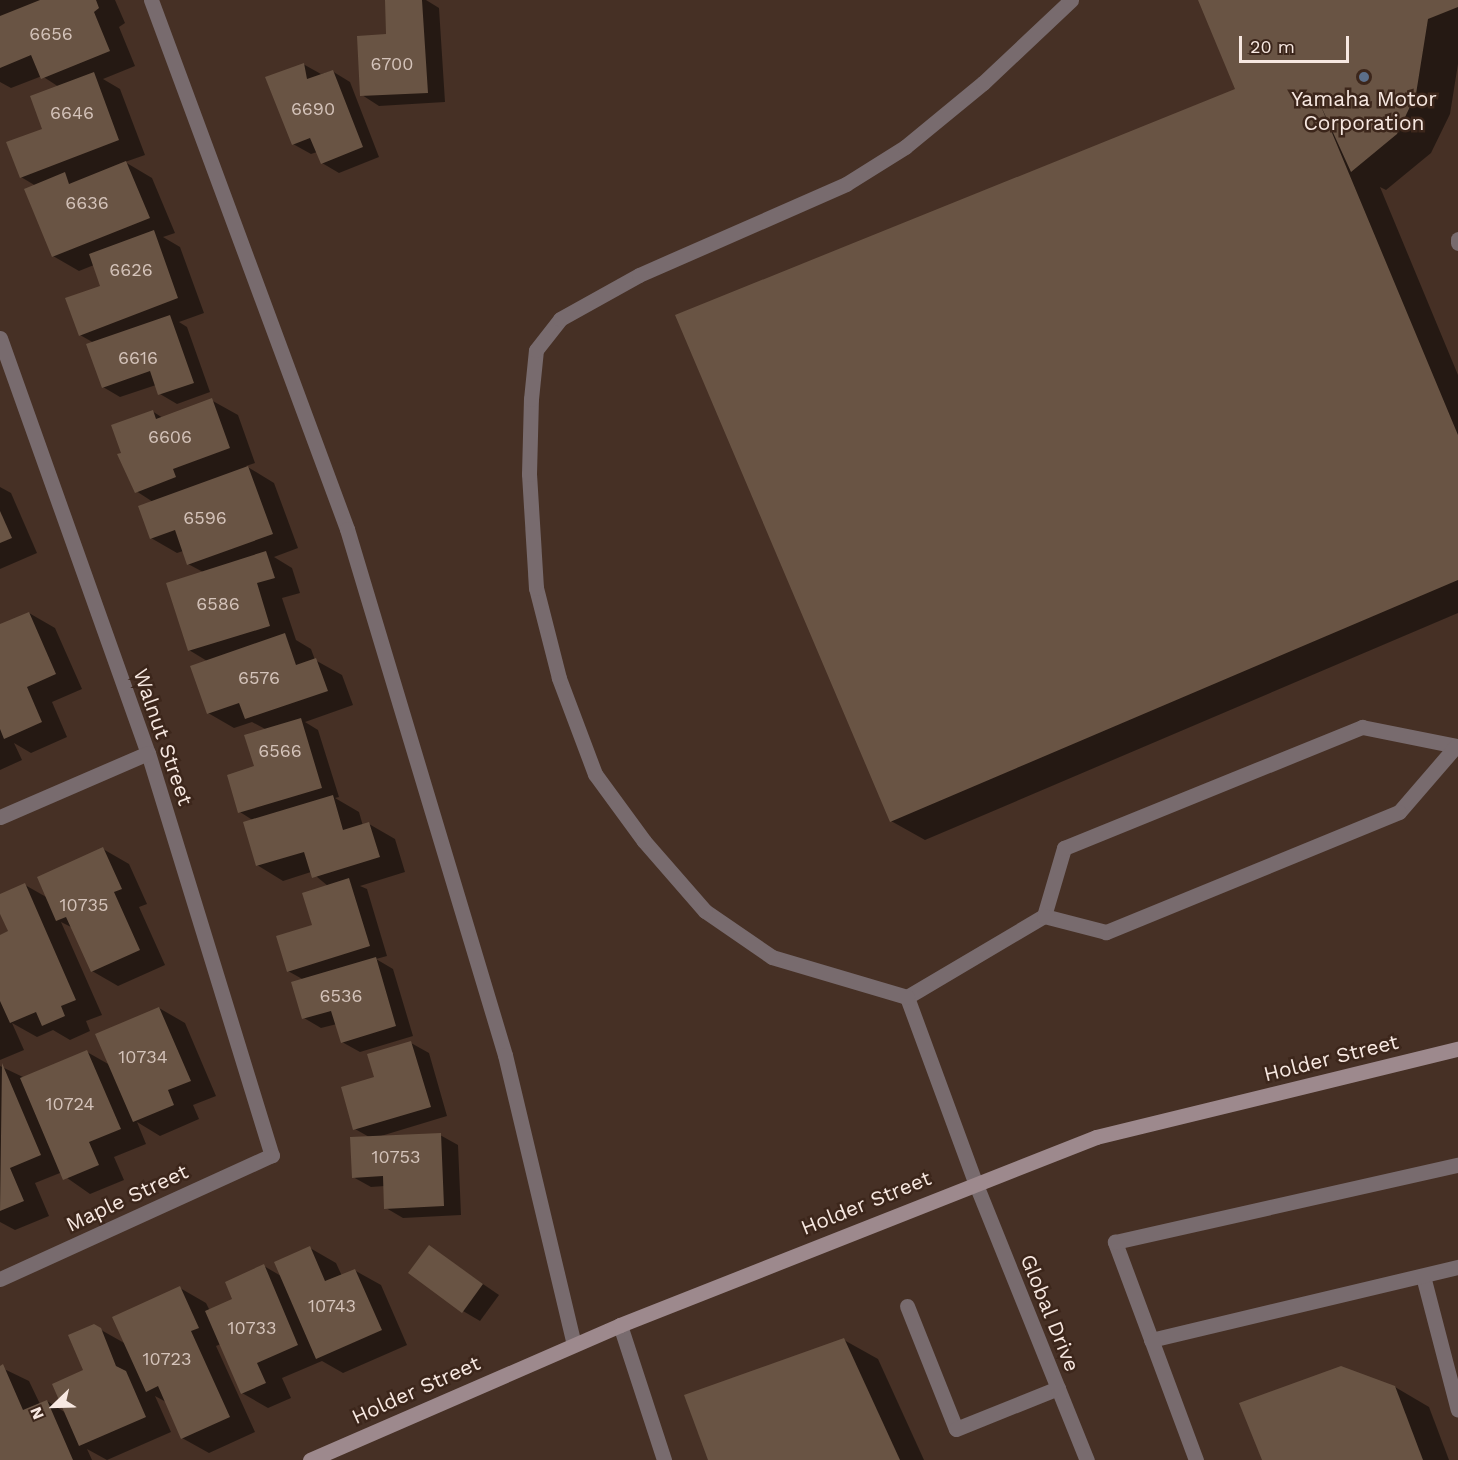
<!DOCTYPE html>
<style>
body{margin:0}
#map{position:relative;width:1458px;height:1460px;overflow:hidden;background:#463025;font-family:"Work Sans",sans-serif}
div>[style]{position:absolute}
[style*='--x']{left:calc(var(--x)*1px);top:calc(var(--y)*1px);width:calc(var(--w)*1px);rotate:calc(var(--a)*1deg)}
.shadow>*{inset:0;background:#0007}
.building>*{inset:0;background:#695444}
.lane>*{height:15px;margin:-7.5px;padding:0 7.5px;transform-origin:7.5px;border-radius:7.5px;background:#786b6e}
.street>*{height:15px;margin:-7.5px;padding:0 7.5px;transform-origin:7.5px;border-radius:7.5px;background:#786b6e}
.secondary>*{height:15px;margin:-7.5px;padding:0 7.5px;transform-origin:7.5px;border-radius:7.5px;background:#9d898d}
.dots>*{width:16px;height:16px;translate:-50% -50%;box-sizing:border-box;border:3px solid #3c261b;border-radius:50%}
span{translate:-50% -50%;white-space:nowrap;text-align:center;line-height:1.15;-webkit-text-stroke:5px #3c261b;paint-order:stroke}
.number-label{font-size:18px;color:#d4c3ba}
.number-label span{-webkit-text-stroke-width:0}
.poi-label{font-size:21px;color:#f7e8e1}
.street-label{font-size:21px;color:#f7e8e1}
.north{position:absolute;left:24px;top:1376px;width:60px;height:60px;-webkit-text-stroke:4px #3c261b;paint-order:stroke;rotate:247deg;font-size:16px;font-weight:700;line-height:24px;text-align:center;color:#f7e8e1}
.north::after{content:'';display:block;margin:auto;width:21px;height:27px;background:#f7e8e1;clip-path:polygon(50% 0,100% 100%,50% 72%,0 100%)}
.scale{position:absolute;left:1239px;top:36px;width:110px;height:27px;box-sizing:border-box;border:3px solid #f7e8e1;border-top:0;padding-left:8px;font-size:18px;line-height:21px;white-space:nowrap;color:#f7e8e1;-webkit-text-stroke:4px #3c261b;paint-order:stroke}
</style>
<div id="map">
<div class="shadow">
<i style="clip-path:polygon(0 0,115px 0,125px 23px,119px 27px,135px 66px,103px 79px,120px 89px,145px 155px,125px 162px,152px 178px,175px 233px,163px 237px,180px 247px,204px 313px,179px 322px,187px 327px,210px 392px,177px 404px,160px 394px,156px 385px,120px 397px,103px 387px,94px 343px,80px 335px,102px 286px,94px 265px,79px 271px,53px 256px,36px 186px,21px 177px,44px 130px,59px 87px,42px 76px,11px 88px,0 82px)"></i>
<i style="clip-path:polygon(386px 0,426px 0,439px 8px,445px 102px,379px 106px,362px 95px,388px 36px)"></i>
<i style="clip-path:polygon(1200px 0,1458px 0,1458px 64px,1450px 114px,1431px 153px,1386px 190px,1380px 187px,1458px 375px,1458px 613px,925px 840px,891px 821px,1237px 90px)"></i>
<i style="clip-path:polygon(303px 64px,321px 74px,332px 71px,350px 82px,379px 157px,339px 173px,322px 163px,317px 152px,311px 154px,293px 144px)"></i>
<i style="clip-path:polygon(211px 400px,238px 415px,255px 463px,246px 466px,274px 483px,298px 548px,274px 557px,292px 568px,300px 593px,282px 598px,296px 640px,311px 649px,315px 660px,342px 675px,353px 705px,305px 722px,318px 730px,339px 797px,335px 798px,359px 812px,363px 826px,369px 824px,395px 839px,405px 872px,360px 886px,367px 889px,387px 956px,376px 959px,393px 969px,413px 1036px,360px 1052px,342px 1042px,337px 1024px,321px 1028px,304px 1018px,304px 980px,288px 971px,314px 926px,328px 886px,311px 872px,283px 881px,257px 865px,254px 821px,240px 812px,267px 730px,252px 722px,234px 728px,208px 713px,207px 661px,189px 650px,203px 572px,188px 564px,183px 551px,177px 553px,151px 538px,153px 502px,136px 491px,123px 454px,152px 411px,163px 418px)"></i>
<i style="clip-path:polygon(0 487px,11px 493px,37px 553px,0 569px)"></i>
<i style="clip-path:polygon(29px 613px,55px 628px,82px 689px,52px 702px,67px 737px,31px 753px,14px 743px,22px 760px,0 770px,0 626px)"></i>
<i style="clip-path:polygon(103px 849px,129px 864px,147px 904px,139px 907px,165px 965px,118px 986px,92px 971px,73px 928px,61px 922px,102px 1015px,86px 1021px,90px 1031px,70px 1040px,53px 1030px,37px 1037px,12px 1023px,24px 1050px,0 1060px,0 936px,9px 932px,0 911px,0 895px,25px 885px,48px 898px)"></i>
<i style="clip-path:polygon(159px 1008px,185px 1023px,216px 1096px,193px 1105px,199px 1119px,160px 1136px,137px 1122px,146px 1144px,114px 1157px,124px 1180px,90px 1194px,60px 1173px,35px 1183px,49px 1216px,15px 1230px,0 1222px,0 1066px,25px 1078px,87px 1052px,110px 1065px)"></i>
<i style="clip-path:polygon(411px 1043px,429px 1053px,447px 1116px,381px 1136px,440px 1135px,458px 1145px,461px 1215px,403px 1218px,386px 1208px,385px 1186px,371px 1187px,353px 1177px,371px 1138px,355px 1129px,376px 1078px)"></i>
<i style="clip-path:polygon(429px 1247px,499px 1295px,480px 1321px,463px 1311px)"></i>
<i style="clip-path:polygon(310px 1248px,336px 1263px,342px 1276px,354px 1270px,381px 1285px,407px 1345px,343px 1373px,322px 1361px,282px 1378px,291px 1398px,268px 1408px,242px 1393px,221px 1344px,216px 1346px,255px 1432px,209px 1453px,182px 1438px,166px 1402px,155px 1396px,171px 1432px,107px 1460px,87px 1449px,92px 1460px,0 1460px,0 1367px,29px 1381px,40px 1404px,47px 1401px,66px 1413px,85px 1371px,94px 1326px,126px 1344px,180px 1288px,206px 1303px,210px 1311px,234px 1300px,264px 1266px,281px 1276px)"></i>
<i style="clip-path:polygon(844px 1340px,878px 1359px,924px 1460px,709px 1460px)"></i>
<i style="clip-path:polygon(1395px 1387px,1429px 1407px,1449px 1460px,1263px 1460px)"></i>
</div>
<div class="building">
<i style="clip-path:polygon(40px 0,96px 0,99px 8px,94px 12px,110px 51px,41px 79px,31px 55px,0 68px,0 16px)"></i>
<i style="clip-path:polygon(385px 0,422px 0,428px 93px,360px 96px,357px 36px,386px 34px)"></i>
<i style="clip-path:polygon(1198px 0,1458px 0,1458px 7px,1428px 19px,1416px 94px,1397px 134px,1351px 172px,1320px 104px,1458px 435px,1458px 580px,890px 822px,675px 315px,1235px 89px)"></i>
<i style="clip-path:polygon(304px 63px,307px 79px,333px 70px,363px 147px,321px 164px,310px 138px,292px 145px,265px 77px)"></i>
<i style="clip-path:polygon(94px 72px,119px 140px,20px 178px,6px 142px,42px 129px,30px 96px)"></i>
<i style="clip-path:polygon(126px 161px,150px 218px,52px 257px,24px 189px,65px 172px,69px 184px)"></i>
<i style="clip-path:polygon(154px 230px,178px 298px,79px 336px,65px 298px,100px 286px,89px 254px)"></i>
<i style="clip-path:polygon(170px 315px,194px 383px,158px 395px,150px 371px,102px 388px,86px 344px)"></i>
<i style="clip-path:polygon(212px 398px,230px 448px,173px 469px,176px 477px,135px 493px,117px 454px,121px 453px,111px 425px,153px 410px,156px 419px)"></i>
<i style="clip-path:polygon(248px 466px,273px 534px,187px 565px,175px 530px,150px 539px,138px 506px)"></i>
<i style="clip-path:polygon(0 511px,12px 538px,0 543px)"></i>
<i style="clip-path:polygon(266px 551px,275px 578px,257px 583px,270px 626px,188px 651px,166px 583px)"></i>
<i style="clip-path:polygon(29px 612px,56px 674px,27px 687px,42px 722px,4px 739px,0 729px,0 624px)"></i>
<i style="clip-path:polygon(285px 633px,296px 665px,316px 658px,328px 691px,245px 719px,239px 703px,207px 714px,190px 666px)"></i>
<i style="clip-path:polygon(301px 718px,322px 788px,238px 813px,227px 775px,254px 766px,244px 735px)"></i>
<i style="clip-path:polygon(333px 795px,343px 830px,369px 822px,380px 857px,312px 878px,304px 852px,256px 866px,243px 822px)"></i>
<i style="clip-path:polygon(103px 847px,122px 889px,114px 892px,140px 950px,91px 972px,66px 917px,56px 921px,37px 877px)"></i>
<i style="clip-path:polygon(349px 878px,370px 946px,287px 972px,276px 936px,312px 925px,302px 893px)"></i>
<i style="clip-path:polygon(25px 883px,76px 1000px,61px 1006px,65px 1016px,42px 1026px,36px 1012px,10px 1023px,0 1001px,0 935px,8px 931px,0 914px,0 894px)"></i>
<i style="clip-path:polygon(376px 957px,396px 1026px,341px 1043px,331px 1011px,302px 1019px,291px 982px)"></i>
<i style="clip-path:polygon(159px 1007px,191px 1081px,168px 1090px,174px 1105px,133px 1122px,95px 1034px)"></i>
<i style="clip-path:polygon(411px 1041px,431px 1107px,353px 1130px,341px 1087px,374px 1077px,367px 1054px)"></i>
<i style="clip-path:polygon(87px 1050px,121px 1129px,89px 1142px,99px 1165px,63px 1180px,20px 1078px)"></i>
<i style="clip-path:polygon(2px 1063px,41px 1155px,10px 1168px,24px 1201px,0 1211px)"></i>
<i style="clip-path:polygon(441px 1133px,444px 1206px,384px 1209px,383px 1176px,352px 1178px,350px 1137px)"></i>
<i style="clip-path:polygon(429px 1245px,483px 1284px,462px 1313px,408px 1273px)"></i>
<i style="clip-path:polygon(310px 1246px,325px 1281px,355px 1269px,382px 1330px,316px 1359px,274px 1262px)"></i>
<i style="clip-path:polygon(264px 1264px,298px 1345px,257px 1363px,266px 1383px,241px 1394px,205px 1311px,232px 1299px,225px 1282px)"></i>
<i style="clip-path:polygon(180px 1286px,199px 1328px,191px 1331px,230px 1417px,181px 1439px,158px 1386px,146px 1392px,112px 1317px)"></i>
<i style="clip-path:polygon(94px 1324px,101px 1328px,116px 1366px,126px 1371px,146px 1417px,79px 1446px,52px 1384px,83px 1370px,68px 1335px)"></i>
<i style="clip-path:polygon(844px 1338px,900px 1460px,708px 1460px,684px 1395px)"></i>
<i style="clip-path:polygon(3px 1364px,23px 1410px,47px 1400px,73px 1460px,0 1460px,0 1366px)"></i>
<i style="clip-path:polygon(1341px 1366px,1395px 1386px,1423px 1460px,1262px 1460px,1239px 1403px)"></i>
</div>
<div class="lane">
<i style="--x:151;--y:0;--w:564;--a:69.67"></i>
<i style="--x:347;--y:529;--w:549;--a:73.28"></i>
<i style="--x:505;--y:1055;--w:297;--a:76.6"></i>
<i style="--x:1458;--y:239;--w:4;--a:90"></i>
<i style="--x:907;--y:997;--w:159;--a:-30.6"></i>
<i style="--x:1044;--y:916;--w:71;--a:-73.6"></i>
<i style="--x:1064;--y:848;--w:322;--a:-22.1"></i>
<i style="--x:1362;--y:727;--w:96;--a:11.4"></i>
<i style="--x:1456;--y:746;--w:87;--a:130.8"></i>
<i style="--x:1399;--y:812;--w:317;--a:157.7"></i>
<i style="--x:1106;--y:932;--w:64;--a:-165.5"></i>
<i style="--x:975;--y:1182;--w:197;--a:-110.2"></i>
<i style="--x:907;--y:997;--w:141;--a:-163.5"></i>
<i style="--x:772;--y:957;--w:81;--a:-145.5"></i>
<i style="--x:705;--y:911;--w:93;--a:-131.1"></i>
<i style="--x:644;--y:841;--w:83;--a:-126.2"></i>
<i style="--x:595;--y:774;--w:103;--a:-110.6"></i>
<i style="--x:559;--y:678;--w:93;--a:-104.3"></i>
<i style="--x:536;--y:588;--w:114;--a:-93.5"></i>
<i style="--x:529;--y:474;--w:75;--a:-88.5"></i>
<i style="--x:531;--y:399;--w:49;--a:-84.2"></i>
<i style="--x:536;--y:350;--w:39;--a:-52"></i>
<i style="--x:560;--y:319;--w:90;--a:-29.1"></i>
<i style="--x:639;--y:275;--w:226;--a:-23.7"></i>
<i style="--x:846;--y:184;--w:70;--a:-32.1"></i>
<i style="--x:905;--y:147;--w:101;--a:-39.4"></i>
<i style="--x:983;--y:83;--w:121;--a:-43.3"></i>
<i style="--x:1423;--y:1276;--w:138;--a:75.4"></i>
<i style="--x:907;--y:1306;--w:132;--a:68.3"></i>
<i style="--x:956;--y:1429;--w:110;--a:-21.9"></i>
<i style="--x:620;--y:1325;--w:142;--a:71.9"></i>
<i style="--x:1151;--y:1340;--w:316;--a:-13.4"></i>
<i style="--x:1196;--y:1460;--w:233;--a:-110.4"></i>
<i style="--x:1115;--y:1242;--w:352;--a:-12.7"></i>
</div>
<div class="street">
<i style="--x:0;--y:338;--w:441;--a:70.4"></i>
<i style="--x:148;--y:753;--w:421;--a:72.9"></i>
<i style="--x:272;--y:1155;--w:299;--a:155.5"></i>
<i style="--x:0;--y:817;--w:161;--a:-23.4"></i>
<i style="--x:975;--y:1182;--w:300;--a:68.1"></i>
</div>
<div class="secondary">
<i style="--x:310;--y:1460;--w:338;--a:-23.5"></i>
<i style="--x:620;--y:1325;--w:512;--a:-21.55"></i>
<i style="--x:1096;--y:1137;--w:373;--a:-13.7"></i>
</div>
<div class="dots">
<i style="left:1364px;top:77px;background:#5c6f8a"></i>
</div>
<div class="number-label">
<span style="left:51px;top:34px">6656</span>
<span style="left:392px;top:64px">6700</span>
<span style="left:313px;top:109px">6690</span>
<span style="left:72px;top:113px">6646</span>
<span style="left:87px;top:203px">6636</span>
<span style="left:131px;top:270px">6626</span>
<span style="left:138px;top:358px">6616</span>
<span style="left:170px;top:437px">6606</span>
<span style="left:205px;top:518px">6596</span>
<span style="left:218px;top:604px">6586</span>
<span style="left:259px;top:678px">6576</span>
<span style="left:280px;top:751px">6566</span>
<span style="left:84px;top:905px">10735</span>
<span style="left:341px;top:996px">6536</span>
<span style="left:143px;top:1057px">10734</span>
<span style="left:70px;top:1104px">10724</span>
<span style="left:396px;top:1157px">10753</span>
<span style="left:332px;top:1306px">10743</span>
<span style="left:252px;top:1328px">10733</span>
<span style="left:167px;top:1359px">10723</span>
</div>
<div class="poi-label">
<span style="left:1364px;top:111px">Yamaha Motor<br>Corporation</span>
</div>
<div class="street-label">
<span style="left:163px;top:737px;rotate:71deg">Walnut Street</span>
<span style="left:1331px;top:1058px;rotate:-14deg">Holder Street</span>
<span style="left:127px;top:1198px;rotate:-25deg">Maple Street</span>
<span style="left:866px;top:1203px;rotate:-22deg">Holder Street</span>
<span style="left:1050px;top:1313px;rotate:68deg">Global Drive</span>
<span style="left:416px;top:1390px;rotate:-24deg">Holder Street</span>
</div>
<div class="north">N</div>
<div class="scale">20 m</div>
</div>
